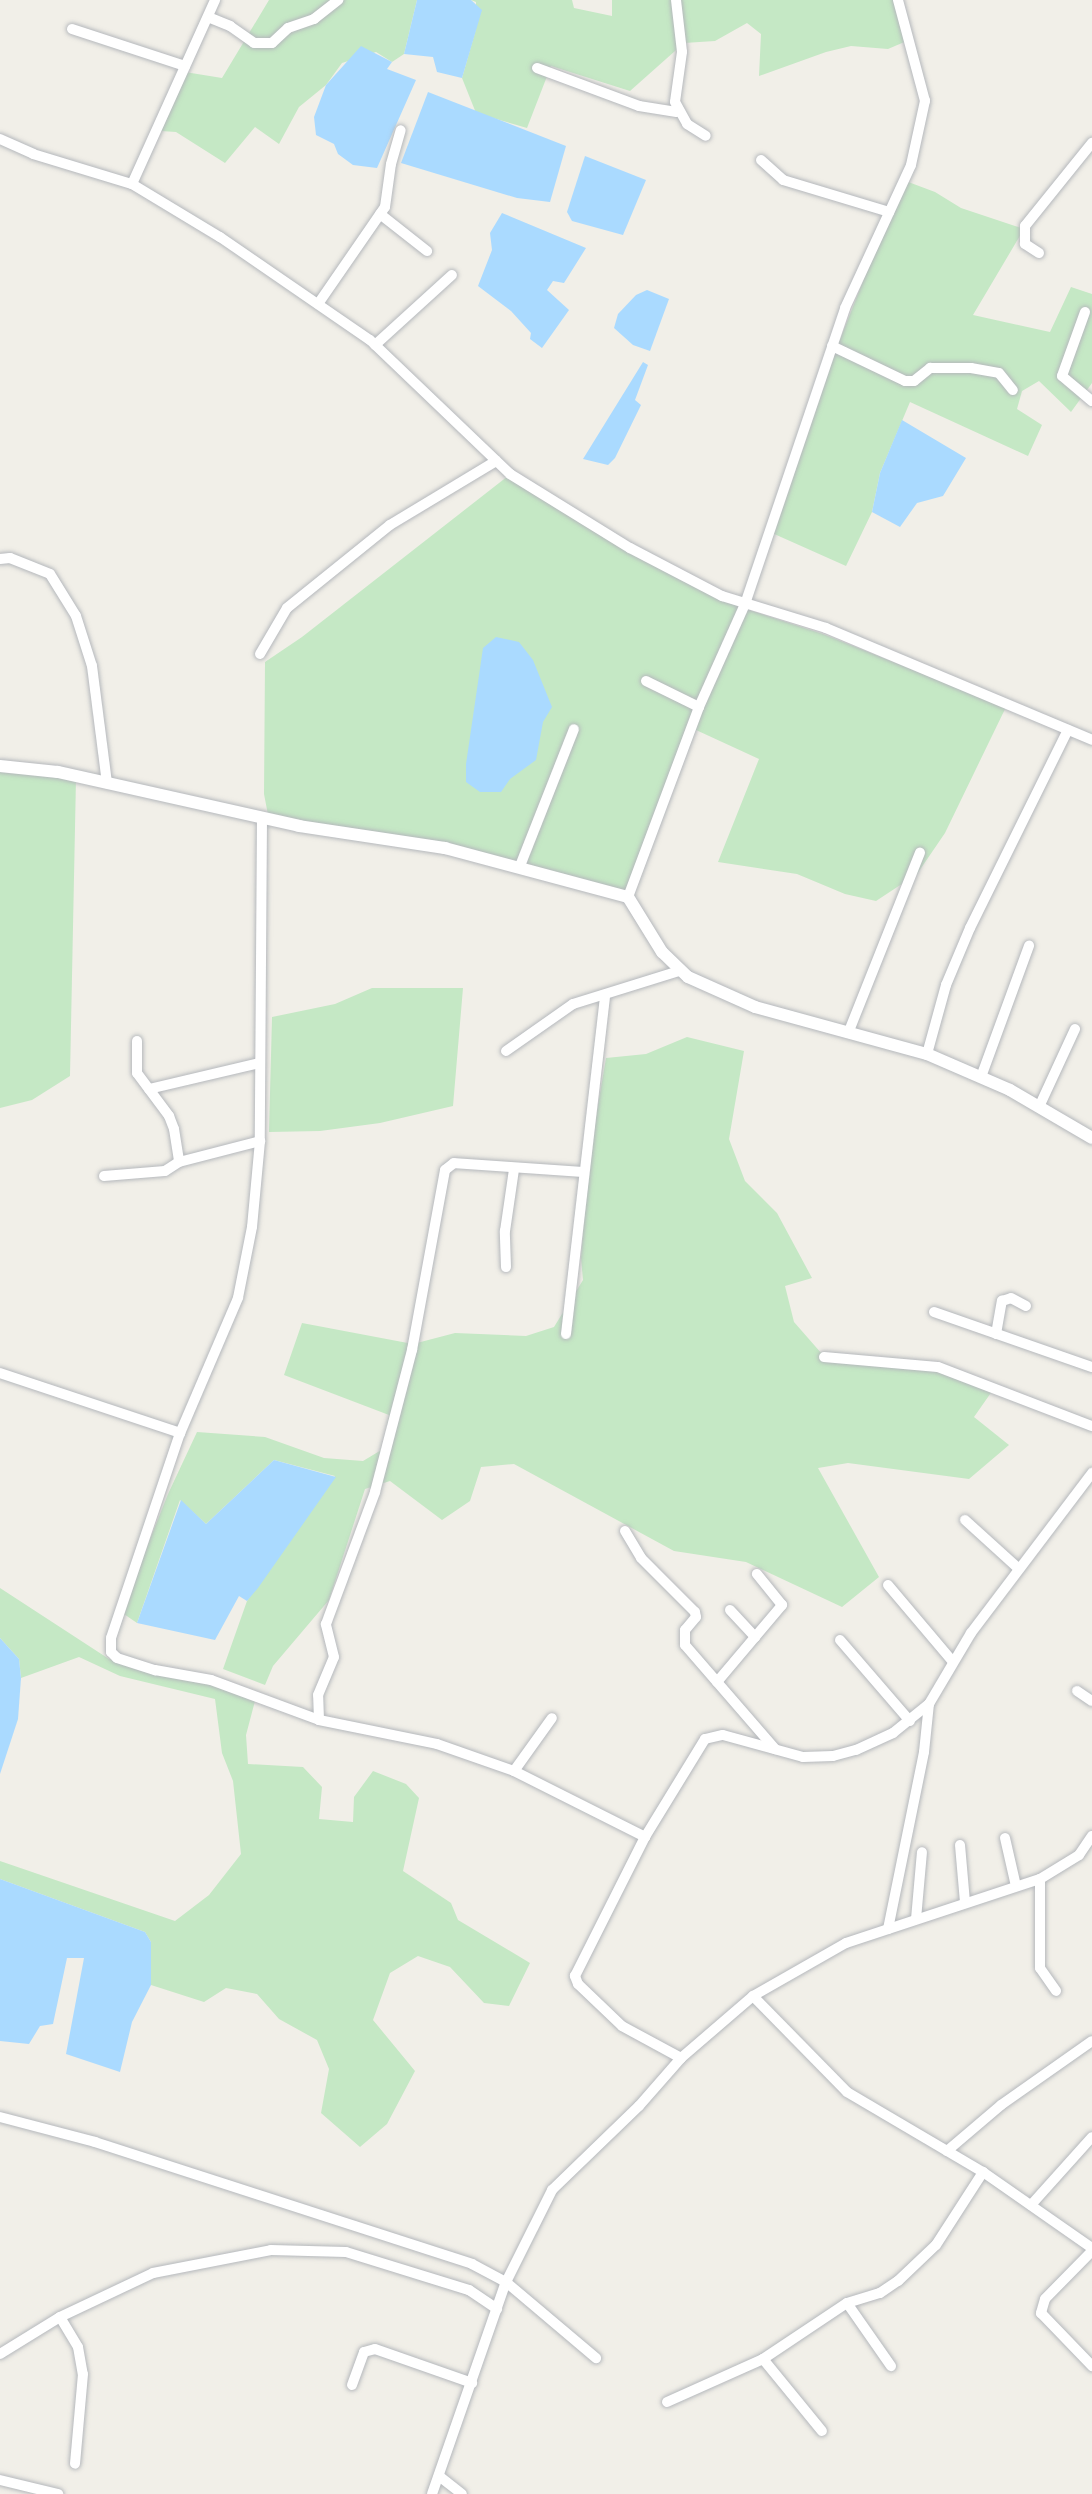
<!DOCTYPE html>
<style>
body{margin:0}
#map{position:relative;width:1092px;height:2494px;overflow:hidden;background:#f1efe8;font-family:"Source Sans 3",sans-serif}
div>[style]{position:absolute}
[style*='--x']{left:calc(var(--x)*1px);top:calc(var(--y)*1px);width:calc(var(--w)*1px);rotate:calc(var(--a)*1deg)}
.green>*{inset:0;background:#c5e8c5}
.water>*{inset:0;background:#aadaff}
.roads{filter:drop-shadow(0 0 2px #b5b8bc) drop-shadow(0 0 2px #b5b8bc)}
.minor>*{height:10px;margin:-5px;padding:0 5px;transform-origin:5px;border-radius:5px;background:#fff}
.tertiary>*{height:12px;margin:-6px;padding:0 6px;transform-origin:6px;border-radius:6px;background:#fff}
span{translate:-50% -50%;white-space:nowrap;text-align:center;line-height:1.15;-webkit-text-stroke:7px #fff;paint-order:stroke}
</style>
<div id="map">
<div class="green">
<i style="clip-path:polygon(269px 0,417px 0,404px 54px,392px 62px,376px 52px,342px 63px,326px 85px,299px 107px,279px 144px,255px 127px,225px 163px,176px 132px,161px 131px,185px 72px,222px 78px)"></i>
<i style="clip-path:polygon(471px 0,572px 0,574px 8px,612px 16px,612px 0,898px 0,909px 40px,888px 49px,851px 46px,826px 52px,759px 76px,761px 34px,747px 23px,715px 41px,684px 43px,630px 91px,551px 66px,527px 128px,476px 113px,462px 78px,476px 29px,476px 2px)"></i>
<i style="clip-path:polygon(903px 180px,935px 192px,961px 208px,1024px 229px,973px 315px,1050px 332px,1071px 287px,1092px 294px,1092px 383px,1071px 412px,1039px 381px,1022px 391px,1017px 409px,1042px 425px,1028px 456px,910px 402px,880px 473px,872px 512px,846px 566px,772px 533px,826px 375px)"></i>
<i style="clip-path:polygon(508px 476px,743px 608px,823px 634px,1006px 707px,945px 833px,917px 874px,876px 901px,845px 894px,797px 874px,718px 862px,759px 759px,696px 730px,628px 900px,442px 850px,269px 820px,264px 794px,265px 662px,302px 637px)"></i>
<i style="clip-path:polygon(0 766px,76px 778px,70px 1076px,32px 1100px,0 1108px)"></i>
<i style="clip-path:polygon(372px 988px,463px 988px,453px 1106px,380px 1123px,320px 1131px,269px 1132px,272px 1017px,335px 1004px)"></i>
<i style="clip-path:polygon(687px 1037px,744px 1051px,729px 1139px,745px 1181px,777px 1213px,812px 1278px,785px 1286px,794px 1322px,822px 1354px,923px 1365px,995px 1387px,974px 1417px,1009px 1445px,969px 1479px,848px 1463px,818px 1468px,879px 1577px,842px 1607px,746px 1562px,674px 1551px,514px 1464px,481px 1467px,470px 1501px,442px 1520px,390px 1481px,365px 1489px,329px 1600px,273px 1666px,265px 1685px,223px 1669px,247px 1601px,335px 1476px,274px 1460px,206px 1524px,180px 1500px,137px 1623px,121px 1612px,168px 1494px,197px 1432px,265px 1437px,324px 1458px,363px 1461px,383px 1449px,389px 1415px,284px 1375px,302px 1323px,413px 1344px,455px 1333px,526px 1336px,554px 1327px,583px 1280px,581px 1258px,588px 1164px,606px 1058px,646px 1054px)"></i>
<i style="clip-path:polygon(0 1588px,109px 1659px,221px 1686px,255px 1701px,246px 1735px,248px 1764px,303px 1767px,322px 1787px,319px 1819px,353px 1822px,354px 1797px,373px 1771px,406px 1784px,419px 1798px,403px 1871px,451px 1903px,458px 1920px,530px 1963px,509px 2006px,484px 2003px,450px 1967px,418px 1956px,390px 1973px,373px 2020px,415px 2071px,387px 2124px,360px 2147px,321px 2113px,329px 2069px,317px 2040px,279px 2019px,257px 1994px,226px 1988px,204px 2002px,151px 1985px,151px 1942px,145px 1932px,0 1879px,0 1861px,175px 1921px,209px 1895px,241px 1854px,233px 1781px,222px 1753px,215px 1699px,120px 1676px,79px 1657px,21px 1678px,19px 1659px,0 1638px)"></i>
</div>
<div class="water">
<i style="clip-path:polygon(417px 0,471px 0,482px 10px,462px 78px,437px 72px,433px 57px,404px 54px)"></i>
<i style="clip-path:polygon(361px 46px,392px 62px,387px 69px,416px 80px,377px 168px,353px 165px,338px 154px,334px 144px,316px 135px,314px 117px,326px 85px)"></i>
<i style="clip-path:polygon(428px 92px,566px 146px,550px 202px,517px 198px,401px 163px)"></i>
<i style="clip-path:polygon(585px 156px,646px 180px,623px 235px,572px 221px,567px 212px)"></i>
<i style="clip-path:polygon(502px 213px,586px 248px,564px 283px,553px 281px,547px 290px,569px 310px,542px 348px,530px 339px,531px 333px,511px 311px,478px 286px,492px 250px,490px 233px)"></i>
<i style="clip-path:polygon(647px 290px,669px 299px,650px 351px,633px 345px,614px 328px,618px 314px,636px 295px)"></i>
<i style="clip-path:polygon(643px 362px,648px 365px,635px 400px,641px 405px,615px 458px,608px 465px,583px 459px)"></i>
<i style="clip-path:polygon(902px 420px,966px 458px,943px 496px,917px 503px,900px 527px,872px 512px,880px 473px)"></i>
<i style="clip-path:polygon(496px 637px,519px 642px,533px 660px,552px 707px,543px 722px,536px 760px,510px 779px,501px 792px,480px 792px,466px 782px,466px 764px,483px 648px)"></i>
<i style="clip-path:polygon(274px 1460px,336px 1477px,258px 1588px,247px 1601px,239px 1596px,215px 1640px,137px 1623px,181px 1500px,206px 1524px)"></i>
<i style="clip-path:polygon(0 1638px,19px 1659px,21px 1678px,18px 1719px,0 1774px)"></i>
<i style="clip-path:polygon(0 1879px,145px 1932px,151px 1942px,151px 1985px,132px 2022px,120px 2072px,66px 2054px,84px 1958px,67px 1958px,53px 2024px,40px 2026px,29px 2044px,0 2041px)"></i>
</div>
<div class="roads">
<div class="minor">
<i style="--x:676;--y:0;--w:52;--a:83.4"></i>
<i style="--x:682;--y:52;--w:50;--a:98"></i>
<i style="--x:675;--y:102;--w:25;--a:61"></i>
<i style="--x:687;--y:124;--w:22;--a:32"></i>
<i style="--x:208;--y:17;--w:24;--a:22"></i>
<i style="--x:230;--y:26;--w:29;--a:35"></i>
<i style="--x:254;--y:43;--w:18;--a:0"></i>
<i style="--x:272;--y:43;--w:22;--a:-43"></i>
<i style="--x:288;--y:28;--w:28;--a:-19"></i>
<i style="--x:314;--y:19;--w:31;--a:-38"></i>
<i style="--x:72;--y:29;--w:119;--a:18.1"></i>
<i style="--x:537;--y:68;--w:109;--a:20.4"></i>
<i style="--x:639;--y:106;--w:38;--a:9"></i>
<i style="--x:0;--y:139;--w:36;--a:24"></i>
<i style="--x:33;--y:154;--w:103;--a:16.9"></i>
<i style="--x:132;--y:184;--w:103;--a:31.1"></i>
<i style="--x:220;--y:237;--w:182;--a:34.5"></i>
<i style="--x:370;--y:340;--w:194;--a:43.7"></i>
<i style="--x:510;--y:474;--w:141;--a:31.7"></i>
<i style="--x:630;--y:548;--w:104;--a:27.6"></i>
<i style="--x:722;--y:596;--w:109;--a:17.1"></i>
<i style="--x:826;--y:628;--w:289;--a:22.8"></i>
<i style="--x:761;--y:160;--w:30;--a:42"></i>
<i style="--x:783;--y:180;--w:111;--a:16.8"></i>
<i style="--x:132;--y:184;--w:202;--a:-65.7"></i>
<i style="--x:380;--y:214;--w:60;--a:38.2"></i>
<i style="--x:1039;--y:253;--w:17;--a:-147"></i>
<i style="--x:1025;--y:244;--w:18;--a:-90"></i>
<i style="--x:1025;--y:226;--w:107;--a:-51.1"></i>
<i style="--x:318;--y:304;--w:118;--a:-55.4"></i>
<i style="--x:385;--y:207;--w:43;--a:-82.1"></i>
<i style="--x:391;--y:164;--w:35;--a:-74"></i>
<i style="--x:1085;--y:312;--w:68;--a:109.8"></i>
<i style="--x:1062;--y:376;--w:39;--a:40"></i>
<i style="--x:375;--y:345;--w:104;--a:-42.3"></i>
<i style="--x:832;--y:346;--w:81;--a:25.6"></i>
<i style="--x:905;--y:381;--w:9;--a:0"></i>
<i style="--x:914;--y:381;--w:21;--a:-39"></i>
<i style="--x:930;--y:368;--w:41;--a:0"></i>
<i style="--x:971;--y:368;--w:28;--a:10"></i>
<i style="--x:999;--y:373;--w:22;--a:51"></i>
<i style="--x:0;--y:559;--w:10;--a:-6"></i>
<i style="--x:10;--y:558;--w:43;--a:21.8"></i>
<i style="--x:50;--y:574;--w:49;--a:58.2"></i>
<i style="--x:76;--y:616;--w:52;--a:72.3"></i>
<i style="--x:92;--y:666;--w:118;--a:82.7"></i>
<i style="--x:260;--y:654;--w:53;--a:-59.6"></i>
<i style="--x:287;--y:608;--w:132;--a:-38.9"></i>
<i style="--x:390;--y:525;--w:124;--a:-31.1"></i>
<i style="--x:646;--y:681;--w:59;--a:26.1"></i>
<i style="--x:262;--y:818;--w:323;--a:90.4"></i>
<i style="--x:260;--y:1141;--w:86;--a:95.3"></i>
<i style="--x:252;--y:1227;--w:72;--a:101.2"></i>
<i style="--x:238;--y:1298;--w:147;--a:113.2"></i>
<i style="--x:180;--y:1433;--w:216;--a:108.6"></i>
<i style="--x:111;--y:1638;--w:14;--a:90"></i>
<i style="--x:111;--y:1652;--w:8;--a:45"></i>
<i style="--x:117;--y:1658;--w:40;--a:18"></i>
<i style="--x:155;--y:1670;--w:57;--a:10.1"></i>
<i style="--x:211;--y:1680;--w:115;--a:20.3"></i>
<i style="--x:319;--y:1720;--w:120;--a:11.5"></i>
<i style="--x:437;--y:1744;--w:82;--a:19.3"></i>
<i style="--x:514;--y:1771;--w:147;--a:26.7"></i>
<i style="--x:520;--y:866;--w:147;--a:-68.5"></i>
<i style="--x:628;--y:897;--w:203;--a:-69.5"></i>
<i style="--x:699;--y:707;--w:113;--a:-65.9"></i>
<i style="--x:745;--y:604;--w:312;--a:-71.3"></i>
<i style="--x:845;--y:308;--w:157;--a:-65.2"></i>
<i style="--x:911;--y:165;--w:66;--a:-77.7"></i>
<i style="--x:925;--y:101;--w:105;--a:-105"></i>
<i style="--x:849;--y:1031;--w:192;--a:-68.3"></i>
<i style="--x:137;--y:1041;--w:32;--a:90"></i>
<i style="--x:137;--y:1073;--w:54;--a:53.3"></i>
<i style="--x:169;--y:1116;--w:14;--a:69"></i>
<i style="--x:174;--y:1129;--w:33;--a:81"></i>
<i style="--x:506;--y:1051;--w:82;--a:-35"></i>
<i style="--x:573;--y:1004;--w:111;--a:-17.3"></i>
<i style="--x:927;--y:1054;--w:72;--a:-74.6"></i>
<i style="--x:946;--y:985;--w:62;--a:-67.2"></i>
<i style="--x:970;--y:928;--w:221;--a:-63.7"></i>
<i style="--x:981;--y:1077;--w:140;--a:-69.9"></i>
<i style="--x:149;--y:1089;--w:114;--a:-13.2"></i>
<i style="--x:1039;--y:1107;--w:86;--a:-65.2"></i>
<i style="--x:104;--y:1176;--w:61;--a:-4.7"></i>
<i style="--x:165;--y:1171;--w:17;--a:-33"></i>
<i style="--x:179;--y:1162;--w:84;--a:-14.5"></i>
<i style="--x:506;--y:1267;--w:36;--a:-92"></i>
<i style="--x:505;--y:1231;--w:63;--a:-81.7"></i>
<i style="--x:934;--y:1312;--w:167;--a:19.2"></i>
<i style="--x:566;--y:1334;--w:340;--a:-83.4"></i>
<i style="--x:996;--y:1334;--w:34;--a:-80"></i>
<i style="--x:1002;--y:1301;--w:9;--a:-18"></i>
<i style="--x:1011;--y:1298;--w:17;--a:28"></i>
<i style="--x:824;--y:1357;--w:114;--a:5"></i>
<i style="--x:938;--y:1367;--w:165;--a:21"></i>
<i style="--x:0;--y:1373;--w:190;--a:18.4"></i>
<i style="--x:965;--y:1520;--w:72;--a:42.2"></i>
<i style="--x:625;--y:1531;--w:31;--a:59"></i>
<i style="--x:641;--y:1558;--w:76;--a:45"></i>
<i style="--x:695;--y:1612;--w:5;--a:79"></i>
<i style="--x:696;--y:1617;--w:17;--a:130"></i>
<i style="--x:685;--y:1630;--w:15;--a:90"></i>
<i style="--x:685;--y:1645;--w:138;--a:49.1"></i>
<i style="--x:888;--y:1585;--w:101;--a:49.8"></i>
<i style="--x:730;--y:1610;--w:37;--a:47"></i>
<i style="--x:840;--y:1640;--w:107;--a:49.2"></i>
<i style="--x:717;--y:1682;--w:101;--a:-49.8"></i>
<i style="--x:782;--y:1605;--w:40;--a:-129"></i>
<i style="--x:1077;--y:1691;--w:18;--a:34"></i>
<i style="--x:319;--y:1720;--w:25;--a:-92"></i>
<i style="--x:318;--y:1695;--w:41;--a:-67.2"></i>
<i style="--x:334;--y:1657;--w:34;--a:-104"></i>
<i style="--x:326;--y:1624;--w:141;--a:-69.6"></i>
<i style="--x:375;--y:1492;--w:147;--a:-75.4"></i>
<i style="--x:412;--y:1350;--w:183;--a:-79.6"></i>
<i style="--x:445;--y:1170;--w:11;--a:-38"></i>
<i style="--x:454;--y:1163;--w:128;--a:4"></i>
<i style="--x:514;--y:1771;--w:65;--a:-54.4"></i>
<i style="--x:1005;--y:1838;--w:49;--a:77.1"></i>
<i style="--x:960;--y:1845;--w:57;--a:85"></i>
<i style="--x:1040;--y:1879;--w:89;--a:90"></i>
<i style="--x:1040;--y:1968;--w:28;--a:55"></i>
<i style="--x:916;--y:1919;--w:67;--a:-84.9"></i>
<i style="--x:888;--y:1929;--w:181;--a:-78.5"></i>
<i style="--x:924;--y:1752;--w:48;--a:-84.1"></i>
<i style="--x:929;--y:1704;--w:82;--a:-59.4"></i>
<i style="--x:971;--y:1633;--w:201;--a:-52.9"></i>
<i style="--x:753;--y:1996;--w:134;--a:45.6"></i>
<i style="--x:847;--y:2092;--w:158;--a:30.5"></i>
<i style="--x:983;--y:2172;--w:133;--a:34.9"></i>
<i style="--x:681;--y:2058;--w:67;--a:-151.5"></i>
<i style="--x:622;--y:2026;--w:61;--a:-136.3"></i>
<i style="--x:578;--y:1984;--w:9;--a:-111"></i>
<i style="--x:575;--y:1976;--w:156;--a:-63.3"></i>
<i style="--x:645;--y:1837;--w:115;--a:-58.5"></i>
<i style="--x:705;--y:1739;--w:18;--a:-13"></i>
<i style="--x:723;--y:1735;--w:83;--a:15.4"></i>
<i style="--x:803;--y:1757;--w:30;--a:-2"></i>
<i style="--x:833;--y:1756;--w:24;--a:-15"></i>
<i style="--x:856;--y:1750;--w:41;--a:-24.7"></i>
<i style="--x:893;--y:1733;--w:46;--a:-38.9"></i>
<i style="--x:0;--y:2117;--w:98;--a:14.7"></i>
<i style="--x:95;--y:2142;--w:396;--a:17.9"></i>
<i style="--x:472;--y:2264;--w:38;--a:28"></i>
<i style="--x:506;--y:2282;--w:118;--a:40.2"></i>
<i style="--x:947;--y:2151;--w:71;--a:-40.4"></i>
<i style="--x:1001;--y:2105;--w:111;--a:-35.1"></i>
<i style="--x:1031;--y:2205;--w:91;--a:-48.1"></i>
<i style="--x:1092;--y:2251;--w:67;--a:134.4"></i>
<i style="--x:1045;--y:2299;--w:15;--a:106"></i>
<i style="--x:1041;--y:2313;--w:74;--a:46.1"></i>
<i style="--x:847;--y:2303;--w:77;--a:55.1"></i>
<i style="--x:60;--y:2317;--w:35;--a:59"></i>
<i style="--x:78;--y:2347;--w:27;--a:80"></i>
<i style="--x:83;--y:2374;--w:90;--a:95.1"></i>
<i style="--x:0;--y:2354;--w:70;--a:-31.7"></i>
<i style="--x:60;--y:2317;--w:103;--a:-25.3"></i>
<i style="--x:153;--y:2273;--w:120;--a:-11"></i>
<i style="--x:271;--y:2250;--w:75;--a:1.5"></i>
<i style="--x:346;--y:2252;--w:129;--a:17.2"></i>
<i style="--x:469;--y:2290;--w:34;--a:34"></i>
<i style="--x:763;--y:2359;--w:93;--a:50.7"></i>
<i style="--x:352;--y:2385;--w:35;--a:-70"></i>
<i style="--x:364;--y:2352;--w:11;--a:-15"></i>
<i style="--x:375;--y:2349;--w:103;--a:19.3"></i>
<i style="--x:667;--y:2402;--w:105;--a:-24.1"></i>
<i style="--x:763;--y:2359;--w:101;--a:-33.7"></i>
<i style="--x:847;--y:2303;--w:34;--a:-17"></i>
<i style="--x:880;--y:2293;--w:22;--a:-34"></i>
<i style="--x:898;--y:2281;--w:52;--a:-43.5"></i>
<i style="--x:936;--y:2245;--w:87;--a:-57.2"></i>
<i style="--x:439;--y:2476;--w:29;--a:38"></i>
<i style="--x:0;--y:2480;--w:60;--a:13.6"></i>
<i style="--x:432;--y:2494;--w:225;--a:-70.8"></i>
<i style="--x:506;--y:2282;--w:103;--a:-63.4"></i>
<i style="--x:552;--y:2190;--w:121;--a:-44"></i>
<i style="--x:639;--y:2106;--w:64;--a:-48.8"></i>
<i style="--x:681;--y:2058;--w:95;--a:-40.7"></i>
<i style="--x:753;--y:1996;--w:107;--a:-29.7"></i>
<i style="--x:846;--y:1943;--w:204;--a:-18.3"></i>
<i style="--x:1040;--y:1879;--w:46;--a:-31.6"></i>
<i style="--x:1079;--y:1855;--w:23;--a:-56"></i>
</div>
<div class="tertiary">
<i style="--x:0;--y:766;--w:58;--a:5.9"></i>
<i style="--x:58;--y:772;--w:247;--a:12.6"></i>
<i style="--x:299;--y:826;--w:148;--a:8.6"></i>
<i style="--x:445;--y:848;--w:189;--a:15"></i>
<i style="--x:628;--y:897;--w:65;--a:58.3"></i>
<i style="--x:662;--y:952;--w:36;--a:44"></i>
<i style="--x:688;--y:977;--w:73;--a:24.1"></i>
<i style="--x:755;--y:1007;--w:178;--a:15.3"></i>
<i style="--x:927;--y:1054;--w:90;--a:23.4"></i>
<i style="--x:1010;--y:1090;--w:95;--a:30.3"></i>
</div>
</div>
</div>
